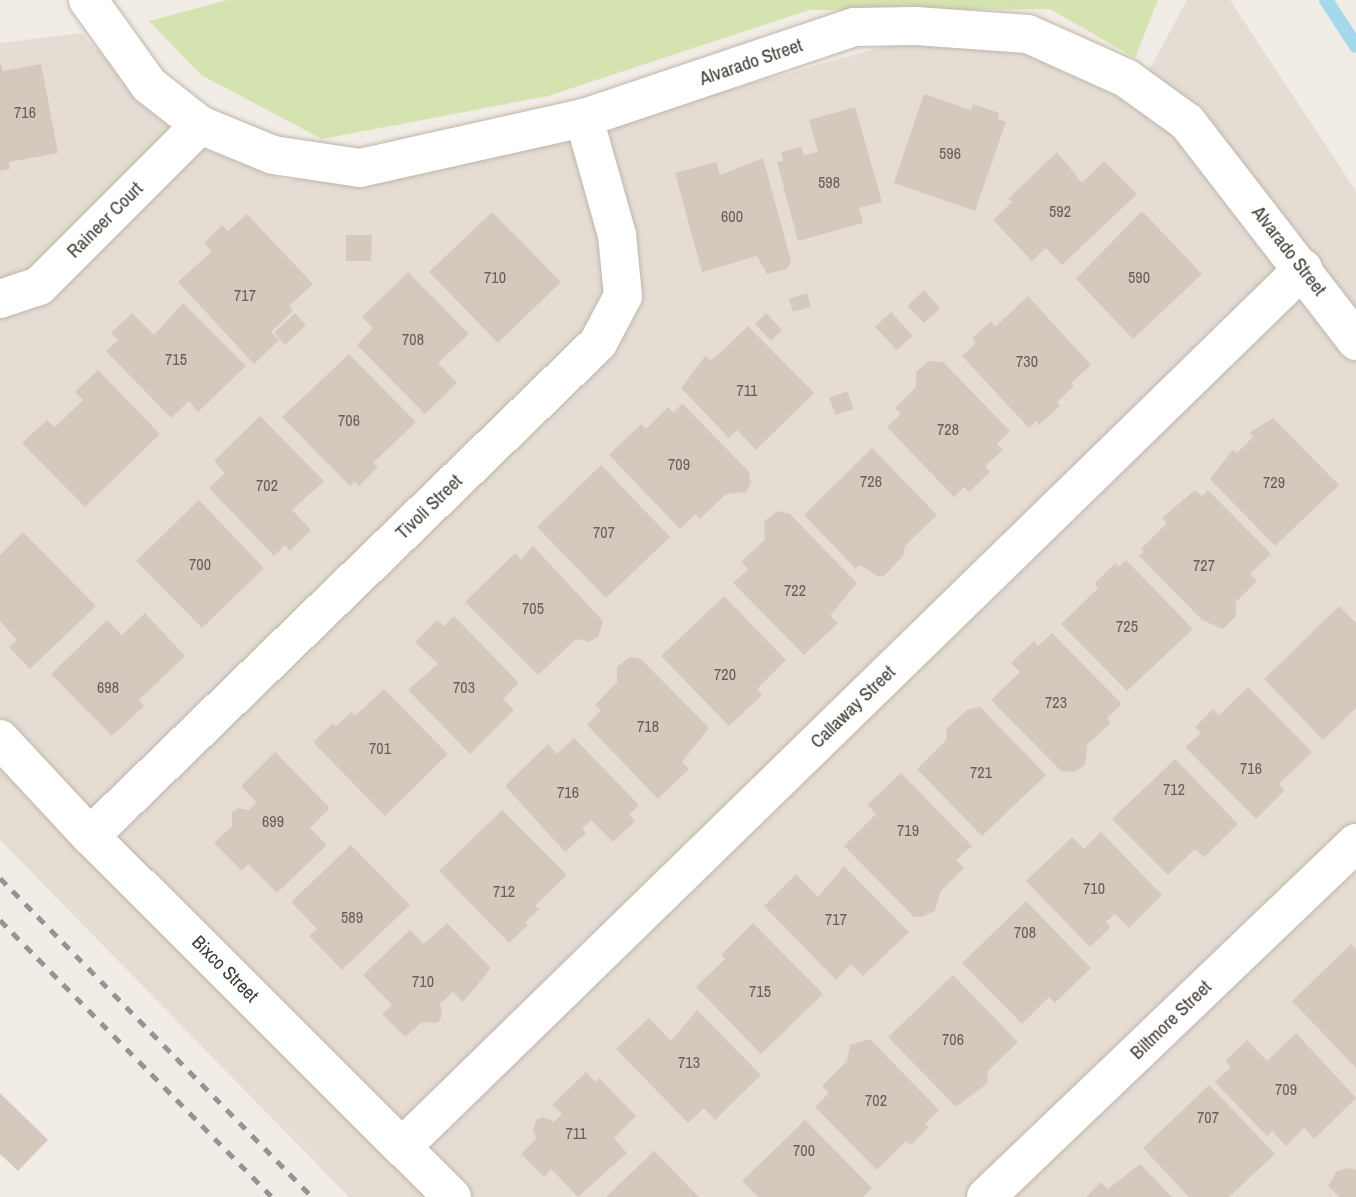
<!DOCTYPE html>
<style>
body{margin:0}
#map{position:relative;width:1356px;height:1197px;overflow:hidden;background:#f1ece5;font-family:"Archivo Narrow",sans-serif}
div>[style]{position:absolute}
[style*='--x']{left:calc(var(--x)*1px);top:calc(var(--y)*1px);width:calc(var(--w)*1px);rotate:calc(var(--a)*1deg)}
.residential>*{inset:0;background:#e5ddd3}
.green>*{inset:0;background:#d4e3b0}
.stream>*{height:14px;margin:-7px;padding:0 7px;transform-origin:7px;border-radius:7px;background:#a4d8eb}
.building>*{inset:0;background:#d5c9be}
.roads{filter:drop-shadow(0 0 2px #bfb5ab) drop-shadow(0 0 2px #bfb5ab)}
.minor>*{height:38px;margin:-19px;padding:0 19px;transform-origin:19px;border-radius:19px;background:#fff}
.rail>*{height:5px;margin-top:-2.5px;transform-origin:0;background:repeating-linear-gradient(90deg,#949494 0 9px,transparent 0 18px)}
span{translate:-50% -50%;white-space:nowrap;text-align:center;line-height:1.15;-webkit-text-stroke:5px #fff;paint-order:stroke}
.number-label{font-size:16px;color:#685f57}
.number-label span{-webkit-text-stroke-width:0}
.street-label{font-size:19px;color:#433c35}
</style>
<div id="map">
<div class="residential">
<i style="clip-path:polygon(1187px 0,1230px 0,1356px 191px,1356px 1197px,349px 1197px,0 840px,0 43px,81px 33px,169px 124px,285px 180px,429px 173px,900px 42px,1024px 47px,1133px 100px)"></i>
</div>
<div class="green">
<i style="clip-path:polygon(228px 0,1158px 0,1135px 58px,1050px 9px,809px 10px,548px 96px,322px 139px,201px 75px,149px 21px)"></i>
</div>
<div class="stream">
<i style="--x:1326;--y:0;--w:55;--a:56.9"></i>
</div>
<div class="building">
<i style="clip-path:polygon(0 61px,3px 71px,41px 64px,58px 153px,9px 162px,10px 169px,0 171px)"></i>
<i style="clip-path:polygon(924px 94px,971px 110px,973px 104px,999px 113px,998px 119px,1006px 122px,975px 211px,894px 183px)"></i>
<i style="clip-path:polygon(855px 107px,882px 202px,859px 208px,863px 223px,798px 241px,777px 162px,783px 161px,781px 152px,801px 147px,804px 155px,818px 152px,809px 120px)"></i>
<i style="clip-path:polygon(1057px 152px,1082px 183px,1104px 161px,1137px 194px,1062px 265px,1046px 248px,1032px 261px,993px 220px,1012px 202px,1008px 199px)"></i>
<i style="clip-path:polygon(763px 158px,791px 261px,787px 269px,767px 274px,757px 256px,702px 272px,675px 173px,716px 162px,720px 175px)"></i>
<i style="clip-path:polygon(1142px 211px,1202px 274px,1133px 339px,1076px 279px)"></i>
<i style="clip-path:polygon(492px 212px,561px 282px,498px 343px,429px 272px)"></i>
<i style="clip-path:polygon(247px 214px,313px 284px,289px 306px,293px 311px,271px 332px,279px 340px,254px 364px,178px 282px,212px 251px,204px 243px,222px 225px,228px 231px)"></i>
<i style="clip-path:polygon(346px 235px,372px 235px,371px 261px,346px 261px)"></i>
<i style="clip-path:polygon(408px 272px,469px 334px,438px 363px,457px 383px,425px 414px,357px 345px,373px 328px,362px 317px)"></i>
<i style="clip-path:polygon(924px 290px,940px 308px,924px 323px,907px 306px)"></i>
<i style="clip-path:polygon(807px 293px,811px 307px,793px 312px,789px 299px)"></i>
<i style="clip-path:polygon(1028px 296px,1091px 365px,1071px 383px,1074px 386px,1057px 402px,1060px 406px,1039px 425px,1036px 421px,1029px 428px,962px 356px,976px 343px,972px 338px,991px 321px,995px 327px)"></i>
<i style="clip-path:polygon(183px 303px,246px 366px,198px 412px,189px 401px,171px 418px,106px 351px,118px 340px,111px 333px,132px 313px,154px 335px)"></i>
<i style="clip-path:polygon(891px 312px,913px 336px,897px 350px,875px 327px)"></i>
<i style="clip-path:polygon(295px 313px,306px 325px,285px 345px,274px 333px)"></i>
<i style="clip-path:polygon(766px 313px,782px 330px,771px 341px,755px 324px)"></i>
<i style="clip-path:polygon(748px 326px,814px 393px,756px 450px,737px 430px,729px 438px,681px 388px,705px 356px,710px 360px,717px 356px)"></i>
<i style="clip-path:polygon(349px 354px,416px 422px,373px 463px,378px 467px,359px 486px,355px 481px,350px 486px,282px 417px)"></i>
<i style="clip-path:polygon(929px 361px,943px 362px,1010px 431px,997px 444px,1003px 450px,985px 466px,990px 472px,969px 492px,964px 487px,954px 497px,887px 427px,901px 414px,895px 408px,916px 387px,916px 372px)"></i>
<i style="clip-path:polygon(98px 370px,160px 434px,85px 507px,22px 443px,47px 420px,55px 427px,83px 400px,75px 392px)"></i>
<i style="clip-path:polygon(847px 391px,854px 409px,836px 415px,829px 398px)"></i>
<i style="clip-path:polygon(682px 403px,749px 472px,751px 483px,746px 492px,726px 494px,700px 519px,696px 514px,680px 529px,609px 455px,641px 424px,646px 429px,668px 407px,674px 413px)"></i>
<i style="clip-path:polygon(260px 416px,324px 481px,292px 510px,311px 530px,290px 551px,285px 545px,274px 556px,209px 488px,225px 473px,214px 461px)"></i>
<i style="clip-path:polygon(1273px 418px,1339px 485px,1275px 546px,1210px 479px,1233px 449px,1237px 453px,1253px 437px,1249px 433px)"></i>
<i style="clip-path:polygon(872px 448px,937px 515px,905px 546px,903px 556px,884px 576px,877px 576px,860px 565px,856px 569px,804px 515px)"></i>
<i style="clip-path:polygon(601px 465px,670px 537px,606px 598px,537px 527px)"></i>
<i style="clip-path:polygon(1195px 490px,1202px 496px,1208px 490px,1271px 554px,1250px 574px,1257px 581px,1236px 602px,1236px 616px,1223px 629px,1202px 620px,1139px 556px,1144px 552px,1141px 549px,1167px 523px,1162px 518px)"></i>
<i style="clip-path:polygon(199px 500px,264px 568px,202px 628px,136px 561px)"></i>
<i style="clip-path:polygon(778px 511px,790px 514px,857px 583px,830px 616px,838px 623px,804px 655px,733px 583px,748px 569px,741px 562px,765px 539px,764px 521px)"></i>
<i style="clip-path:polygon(23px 532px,96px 606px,30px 669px,9px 647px,17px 640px,0 621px,0 555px)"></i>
<i style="clip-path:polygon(533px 546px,603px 621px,598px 637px,588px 642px,576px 639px,538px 675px,465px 602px,515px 553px,521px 559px)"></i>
<i style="clip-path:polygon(1126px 560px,1193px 629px,1127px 691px,1061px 624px,1098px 588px,1095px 583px,1115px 563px,1119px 567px)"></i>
<i style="clip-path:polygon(724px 596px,786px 660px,757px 689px,762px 695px,729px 726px,661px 656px)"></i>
<i style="clip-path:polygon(1339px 606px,1356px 623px,1356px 708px,1323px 740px,1264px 679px)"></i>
<i style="clip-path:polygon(145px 613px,185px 656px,139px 700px,144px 706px,112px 736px,51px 674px,107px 620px,122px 635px)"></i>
<i style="clip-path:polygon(454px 616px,519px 683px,503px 699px,514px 710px,470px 754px,408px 690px,438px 664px,415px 642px,437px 620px,444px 626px)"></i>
<i style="clip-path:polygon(1052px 633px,1122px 704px,1107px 718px,1111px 723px,1087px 745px,1085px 765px,1074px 772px,1061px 771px,991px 700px,1020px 672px,1011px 663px,1034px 641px,1038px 646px)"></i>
<i style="clip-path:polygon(630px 657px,641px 659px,709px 728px,682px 762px,689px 769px,658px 799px,587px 725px,601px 710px,595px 705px,617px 682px,617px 667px)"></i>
<i style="clip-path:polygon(1248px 687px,1312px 752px,1279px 784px,1285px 790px,1256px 819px,1185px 747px,1201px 733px,1195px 727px,1213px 709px,1219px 715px)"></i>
<i style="clip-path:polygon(384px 689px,448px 754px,385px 816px,313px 742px,333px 723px,336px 726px,351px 712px,355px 716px)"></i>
<i style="clip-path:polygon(980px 707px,1046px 775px,982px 836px,917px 769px,946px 740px,947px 728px,967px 710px)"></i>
<i style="clip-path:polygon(574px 738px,639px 805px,629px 815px,635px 821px,613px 842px,591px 820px,582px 829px,586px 833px,565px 852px,505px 786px,548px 744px,557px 754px)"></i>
<i style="clip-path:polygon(275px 752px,330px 808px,310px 828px,327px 845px,277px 893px,248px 864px,242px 871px,214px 843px,232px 826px,232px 812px,238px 808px,249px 810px,256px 802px,241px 786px)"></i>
<i style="clip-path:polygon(1175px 759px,1238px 824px,1204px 857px,1195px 849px,1168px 875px,1112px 819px)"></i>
<i style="clip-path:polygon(901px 773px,972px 846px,956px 860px,964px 868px,941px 891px,935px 911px,921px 917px,914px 917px,844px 846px,876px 814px,867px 805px)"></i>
<i style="clip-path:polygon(502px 810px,567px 875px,535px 906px,539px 909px,525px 922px,528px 925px,509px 943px,439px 871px)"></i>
<i style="clip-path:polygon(1101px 832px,1162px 895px,1129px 928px,1115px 914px,1106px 922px,1111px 927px,1090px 947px,1026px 881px,1072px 837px,1084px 849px)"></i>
<i style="clip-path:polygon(351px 845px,410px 905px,342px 970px,309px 936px,317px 929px,291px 902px)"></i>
<i style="clip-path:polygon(844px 866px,909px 932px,863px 976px,851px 964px,836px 980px,764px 906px,796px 874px,818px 897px)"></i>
<i style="clip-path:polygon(1026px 901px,1091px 968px,1055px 1003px,1049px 997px,1022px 1024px,962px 963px)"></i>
<i style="clip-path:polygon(447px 923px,491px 968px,463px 1002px,453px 992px,440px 1004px,442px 1016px,437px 1023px,422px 1022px,405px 1037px,382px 1014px,392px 1005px,363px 975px,410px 930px,424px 944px)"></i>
<i style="clip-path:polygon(753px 923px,823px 994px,761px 1054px,696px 987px,725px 959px,721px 955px)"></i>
<i style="clip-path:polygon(1351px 944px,1356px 949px,1356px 1068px,1292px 1001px)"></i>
<i style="clip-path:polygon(953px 975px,1018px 1042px,987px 1072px,988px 1083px,956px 1107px,888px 1037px)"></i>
<i style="clip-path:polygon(697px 1010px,761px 1075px,715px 1120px,704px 1108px,688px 1123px,616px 1049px,649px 1018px,671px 1041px)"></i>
<i style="clip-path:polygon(1296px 1033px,1356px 1098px,1314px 1139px,1304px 1128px,1286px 1146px,1272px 1131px,1267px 1136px,1215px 1082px,1231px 1067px,1225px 1061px,1247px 1040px,1267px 1061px)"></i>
<i style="clip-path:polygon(870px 1039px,939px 1110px,925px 1124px,929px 1127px,911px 1145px,906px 1141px,877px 1170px,815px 1107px,829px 1093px,822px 1086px,847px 1061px,850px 1045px)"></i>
<i style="clip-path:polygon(586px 1072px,595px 1082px,599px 1078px,636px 1116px,614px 1138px,627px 1153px,578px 1197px,551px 1169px,544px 1177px,521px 1154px,537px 1138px,533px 1131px,536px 1120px,543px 1117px,554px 1122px,562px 1114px,552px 1105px)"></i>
<i style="clip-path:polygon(1209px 1085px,1275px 1154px,1229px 1197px,1189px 1197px,1143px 1148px)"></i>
<i style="clip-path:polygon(0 1093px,48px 1140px,18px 1171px,0 1154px)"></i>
<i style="clip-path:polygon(805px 1120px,872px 1188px,863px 1197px,758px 1197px,742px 1181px)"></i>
<i style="clip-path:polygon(654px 1151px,699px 1197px,606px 1197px)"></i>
<i style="clip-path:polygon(1140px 1164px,1172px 1197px,1086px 1197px,1101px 1182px,1108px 1189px)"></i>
<i style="clip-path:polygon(1348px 1168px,1356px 1170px,1356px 1197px,1339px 1197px,1328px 1186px,1337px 1171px)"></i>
</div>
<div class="roads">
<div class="minor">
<i style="--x:88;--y:0;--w:105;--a:54.3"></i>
<i style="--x:149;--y:85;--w:65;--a:38.1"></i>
<i style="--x:200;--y:125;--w:79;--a:22.3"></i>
<i style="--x:273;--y:155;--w:88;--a:8.5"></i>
<i style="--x:360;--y:168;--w:230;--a:-12.6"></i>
<i style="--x:584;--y:118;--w:285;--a:-18.6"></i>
<i style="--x:854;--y:27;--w:62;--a:-0.9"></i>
<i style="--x:916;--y:26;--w:112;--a:4.1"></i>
<i style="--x:1028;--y:34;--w:107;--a:24.2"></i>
<i style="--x:1126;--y:78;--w:75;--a:35.8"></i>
<i style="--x:1187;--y:122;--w:277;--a:52.3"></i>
<i style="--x:0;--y:299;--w:41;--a:-18.4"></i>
<i style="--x:39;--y:286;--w:228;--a:-45"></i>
<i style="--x:0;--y:739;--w:132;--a:47.1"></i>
<i style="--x:90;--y:836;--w:511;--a:44.92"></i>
<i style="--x:90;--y:836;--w:708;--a:-44.14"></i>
<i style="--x:598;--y:343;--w:53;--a:-62"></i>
<i style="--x:623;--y:296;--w:61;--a:-95.6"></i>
<i style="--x:617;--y:235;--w:122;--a:-105.8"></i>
<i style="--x:403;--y:1146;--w:1257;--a:-44.26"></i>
<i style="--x:986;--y:1197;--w:512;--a:-43.73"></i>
</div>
</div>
<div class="rail">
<i style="--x:0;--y:878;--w:446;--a:45.6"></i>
<i style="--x:0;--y:920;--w:388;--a:45.5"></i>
</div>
<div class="number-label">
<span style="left:25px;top:112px">716</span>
<span style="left:950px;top:153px">596</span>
<span style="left:829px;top:182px">598</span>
<span style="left:1060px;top:211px">592</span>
<span style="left:732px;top:216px">600</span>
<span style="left:495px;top:277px">710</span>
<span style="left:1139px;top:277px">590</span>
<span style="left:245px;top:295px">717</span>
<span style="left:413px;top:339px">708</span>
<span style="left:176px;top:359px">715</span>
<span style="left:1027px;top:361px">730</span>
<span style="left:747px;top:390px">711</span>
<span style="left:349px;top:420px">706</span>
<span style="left:948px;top:429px">728</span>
<span style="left:679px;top:464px">709</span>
<span style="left:871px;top:481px">726</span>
<span style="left:1274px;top:482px">729</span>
<span style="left:267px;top:485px">702</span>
<span style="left:604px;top:532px">707</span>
<span style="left:200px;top:564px">700</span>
<span style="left:1204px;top:565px">727</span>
<span style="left:795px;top:590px">722</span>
<span style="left:533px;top:608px">705</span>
<span style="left:1127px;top:626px">725</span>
<span style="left:725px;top:674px">720</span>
<span style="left:108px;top:687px">698</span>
<span style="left:464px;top:687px">703</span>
<span style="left:1056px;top:702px">723</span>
<span style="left:648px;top:726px">718</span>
<span style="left:380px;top:748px">701</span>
<span style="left:1251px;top:768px">716</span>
<span style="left:981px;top:772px">721</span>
<span style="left:1174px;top:789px">712</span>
<span style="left:568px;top:792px">716</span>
<span style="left:273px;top:821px">699</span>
<span style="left:908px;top:830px">719</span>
<span style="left:1094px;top:888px">710</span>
<span style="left:504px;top:891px">712</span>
<span style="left:352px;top:917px">589</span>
<span style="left:836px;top:919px">717</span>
<span style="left:1025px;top:932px">708</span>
<span style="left:423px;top:981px">710</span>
<span style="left:760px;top:991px">715</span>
<span style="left:953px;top:1039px">706</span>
<span style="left:689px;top:1062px">713</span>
<span style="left:1286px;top:1089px">709</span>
<span style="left:876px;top:1100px">702</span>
<span style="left:1208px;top:1117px">707</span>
<span style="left:576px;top:1133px">711</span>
<span style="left:804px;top:1150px">700</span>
</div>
<div class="street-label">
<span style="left:751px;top:62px;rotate:-19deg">Alvarado Street</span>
<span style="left:105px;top:220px;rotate:-45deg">Raineer Court</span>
<span style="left:1289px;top:251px;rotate:52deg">Alvarado Street</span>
<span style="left:429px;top:507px;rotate:-44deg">Tivoli Street</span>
<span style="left:853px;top:707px;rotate:-44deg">Callaway Street</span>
<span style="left:225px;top:969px;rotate:45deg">Bixco Street</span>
<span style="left:1171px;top:1020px;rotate:-44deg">Biltmore Street</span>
</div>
</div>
